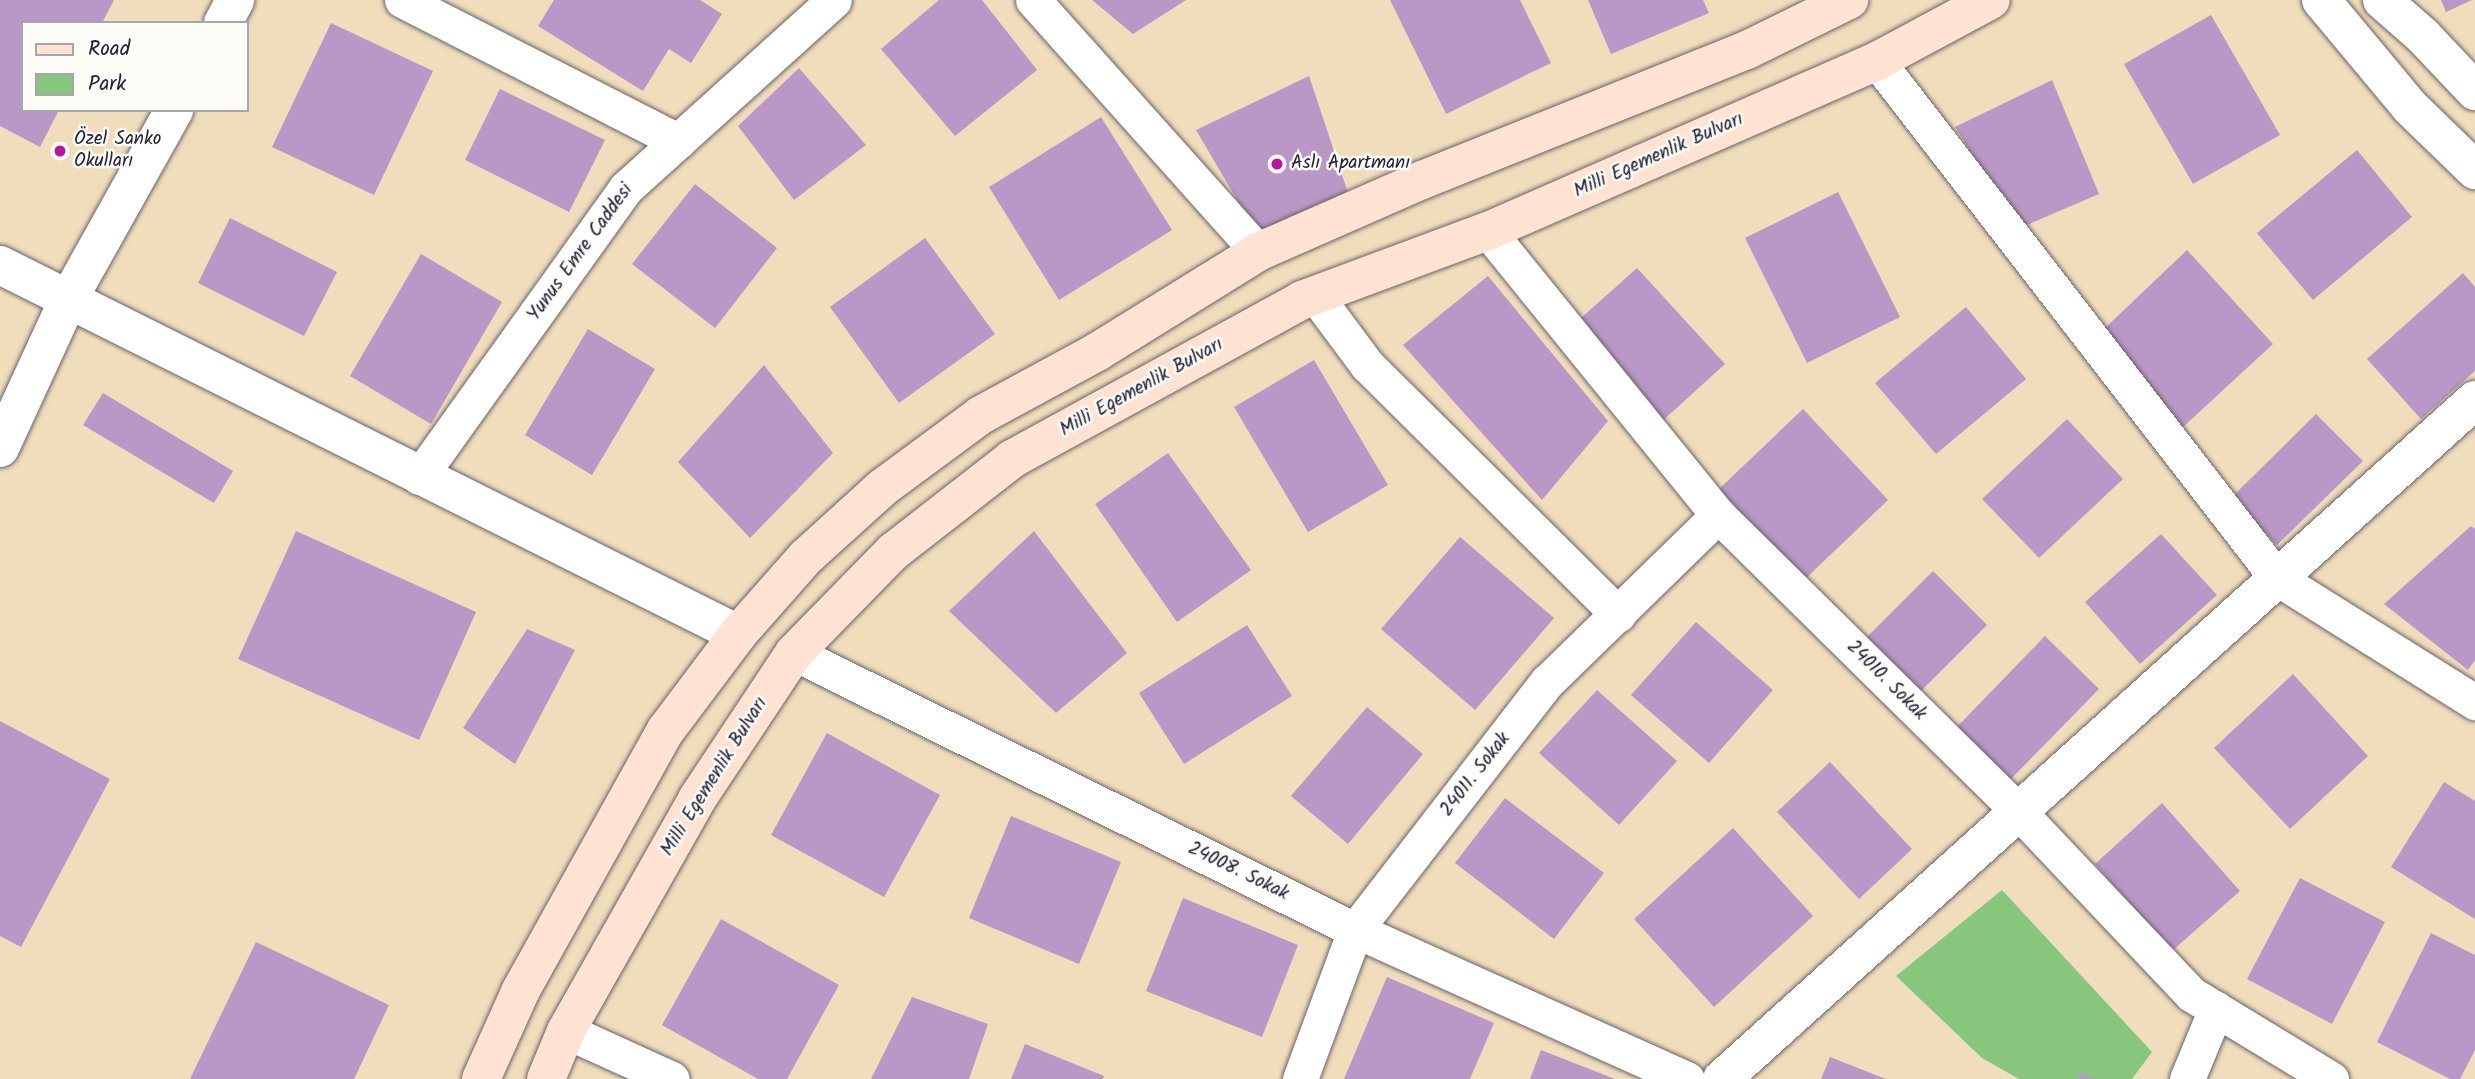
<!DOCTYPE html>
<meta charset="utf-8">
<style>
body{margin:0}
#map{position:relative;width:2475px;height:1079px;overflow:hidden;background:#f0ddbc;font-family:Kalam,sans-serif}
div>[style]{position:absolute}
[style*='--x']{left:calc(var(--x)*1px);top:calc(var(--y)*1px);width:calc(var(--w)*1px);rotate:calc(var(--a)*1deg)}
.green>*{inset:0;background:#86c67d}
.building>*{inset:0;background:#b998c7}
.roads{filter:drop-shadow(0 0 2px #6a6368) drop-shadow(0 0 2px #6a6368)}
.minor>*{height:35px;margin:-17.5px;padding:0 17.5px;transform-origin:17.5px;border-radius:17.5px;background:#fff}
.tertiary>*{height:38px;margin:-19px;padding:0 19px;transform-origin:19px;border-radius:19px;background:#fff}
.secondary>*{height:38px;margin:-19px;padding:0 19px;transform-origin:19px;border-radius:19px;background:#fee3d2}
.dots>*{width:19px;height:19px;translate:-50% -50%;box-sizing:border-box;border:4px solid #fdfcf7;border-radius:50%}
span{translate:-50% -50%;white-space:nowrap;text-align:center;line-height:1.15;-webkit-text-stroke:5px #fdfcf7;paint-order:stroke}
.poi-label{font-size:19px;color:#22223b}
.left{translate:0 -50%;text-align:left}
.street-label{font-size:19px;color:#22223b}
.legend{position:absolute;left:21px;top:21px;width:228px;height:91px;box-sizing:border-box;background:#fdfcf7;border:2px solid #a5a5ac;margin:0;padding:9px 12px;list-style:none;font-size:21px;color:#22223b}
.legend li{display:flex;align-items:center;gap:14px;height:35px}
.legend b{width:35px;border:2px solid #a5a5ac}
</style>
<div id="map">
<div class="green">
<i style="clip-path:polygon(2002px 890px,2152px 1052px,2132px 1079px,2019px 1079px,1982px 1058px,1896px 976px)"></i>
</div>
<div class="building">
<i style="clip-path:polygon(0 0,114px 0,102px 23px,23px 23px,23px 110px,59px 110px,40px 147px,0 126px)"></i>
<i style="clip-path:polygon(554px 0,700px 0,722px 14px,691px 63px,669px 49px,643px 91px,538px 26px)"></i>
<i style="clip-path:polygon(939px 0,982px 0,1037px 70px,955px 136px,881px 49px)"></i>
<i style="clip-path:polygon(1092px 0,1186px 0,1133px 34px)"></i>
<i style="clip-path:polygon(1390px 0,1520px 0,1551px 63px,1446px 114px)"></i>
<i style="clip-path:polygon(1588px 0,1703px 0,1709px 13px,1611px 54px)"></i>
<i style="clip-path:polygon(2441px 0,2472px 0,2446px 12px)"></i>
<i style="clip-path:polygon(2211px 15px,2280px 135px,2193px 184px,2124px 64px)"></i>
<i style="clip-path:polygon(331px 23px,433px 71px,374px 195px,272px 147px)"></i>
<i style="clip-path:polygon(799px 68px,866px 145px,794px 200px,738px 126px)"></i>
<i style="clip-path:polygon(1309px 76px,1350px 199px,1260px 239px,1196px 130px)"></i>
<i style="clip-path:polygon(2052px 80px,2099px 194px,2020px 228px,1955px 127px)"></i>
<i style="clip-path:polygon(500px 89px,605px 140px,569px 212px,465px 160px)"></i>
<i style="clip-path:polygon(1101px 117px,1172px 230px,1059px 300px,989px 187px)"></i>
<i style="clip-path:polygon(2357px 150px,2412px 217px,2313px 300px,2257px 233px)"></i>
<i style="clip-path:polygon(695px 184px,777px 248px,715px 328px,632px 264px)"></i>
<i style="clip-path:polygon(1838px 192px,1900px 317px,1807px 363px,1745px 238px)"></i>
<i style="clip-path:polygon(230px 218px,337px 272px,304px 336px,198px 283px)"></i>
<i style="clip-path:polygon(925px 238px,995px 334px,899px 403px,830px 307px)"></i>
<i style="clip-path:polygon(2187px 250px,2273px 344px,2182px 428px,2104px 329px)"></i>
<i style="clip-path:polygon(421px 254px,502px 302px,431px 424px,350px 376px)"></i>
<i style="clip-path:polygon(1637px 268px,1725px 364px,1659px 424px,1571px 327px)"></i>
<i style="clip-path:polygon(2463px 273px,2475px 287px,2475px 371px,2421px 419px,2367px 359px)"></i>
<i style="clip-path:polygon(1488px 276px,1608px 421px,1542px 500px,1403px 345px)"></i>
<i style="clip-path:polygon(1966px 307px,2026px 379px,1936px 454px,1875px 383px)"></i>
<i style="clip-path:polygon(588px 329px,655px 369px,592px 475px,525px 435px)"></i>
<i style="clip-path:polygon(1314px 360px,1388px 485px,1308px 532px,1234px 407px)"></i>
<i style="clip-path:polygon(764px 365px,833px 453px,750px 538px,678px 462px)"></i>
<i style="clip-path:polygon(103px 393px,233px 471px,214px 503px,83px 425px)"></i>
<i style="clip-path:polygon(1803px 409px,1888px 500px,1804px 580px,1718px 490px)"></i>
<i style="clip-path:polygon(2316px 414px,2363px 461px,2277px 545px,2231px 498px)"></i>
<i style="clip-path:polygon(2067px 419px,2123px 479px,2039px 558px,1982px 499px)"></i>
<i style="clip-path:polygon(1168px 453px,1251px 570px,1177px 622px,1095px 504px)"></i>
<i style="clip-path:polygon(2471px 526px,2475px 529px,2475px 660px,2468px 670px,2384px 604px)"></i>
<i style="clip-path:polygon(296px 531px,476px 612px,419px 740px,238px 659px)"></i>
<i style="clip-path:polygon(1034px 531px,1127px 653px,1056px 713px,949px 611px)"></i>
<i style="clip-path:polygon(2161px 534px,2217px 595px,2140px 664px,2085px 602px)"></i>
<i style="clip-path:polygon(1460px 537px,1554px 618px,1475px 710px,1381px 629px)"></i>
<i style="clip-path:polygon(1933px 571px,1987px 625px,1914px 698px,1860px 644px)"></i>
<i style="clip-path:polygon(1696px 622px,1773px 690px,1709px 763px,1631px 695px)"></i>
<i style="clip-path:polygon(1247px 625px,1292px 696px,1184px 764px,1139px 693px)"></i>
<i style="clip-path:polygon(527px 629px,575px 650px,515px 764px,463px 728px)"></i>
<i style="clip-path:polygon(2045px 636px,2099px 689px,2010px 780px,1956px 728px)"></i>
<i style="clip-path:polygon(2293px 674px,2368px 756px,2290px 829px,2214px 748px)"></i>
<i style="clip-path:polygon(1597px 690px,1677px 761px,1619px 825px,1539px 753px)"></i>
<i style="clip-path:polygon(1367px 707px,1423px 754px,1348px 844px,1291px 796px)"></i>
<i style="clip-path:polygon(0 721px,110px 779px,21px 947px,0 936px)"></i>
<i style="clip-path:polygon(827px 733px,940px 795px,884px 897px,771px 835px)"></i>
<i style="clip-path:polygon(1830px 762px,1912px 849px,1859px 899px,1777px 812px)"></i>
<i style="clip-path:polygon(2444px 782px,2475px 801px,2475px 919px,2391px 867px)"></i>
<i style="clip-path:polygon(1505px 798px,1604px 873px,1554px 939px,1455px 863px)"></i>
<i style="clip-path:polygon(2162px 803px,2240px 891px,2172px 951px,2095px 864px)"></i>
<i style="clip-path:polygon(1011px 816px,1121px 862px,1079px 964px,969px 918px)"></i>
<i style="clip-path:polygon(1733px 828px,1813px 916px,1714px 1007px,1634px 919px)"></i>
<i style="clip-path:polygon(2300px 878px,2385px 922px,2332px 1024px,2247px 979px)"></i>
<i style="clip-path:polygon(1183px 898px,1298px 945px,1262px 1037px,1146px 991px)"></i>
<i style="clip-path:polygon(721px 919px,839px 985px,787px 1079px,758px 1079px,662px 1025px)"></i>
<i style="clip-path:polygon(2431px 933px,2475px 955px,2475px 1050px,2460px 1079px,2450px 1079px,2377px 1042px)"></i>
<i style="clip-path:polygon(256px 942px,389px 1005px,354px 1079px,190px 1079px)"></i>
<i style="clip-path:polygon(1387px 977px,1494px 1023px,1470px 1079px,1344px 1079px)"></i>
<i style="clip-path:polygon(912px 997px,988px 1024px,969px 1079px,871px 1079px)"></i>
<i style="clip-path:polygon(1025px 1044px,1104px 1076px,1103px 1079px,1011px 1079px)"></i>
<i style="clip-path:polygon(1541px 1050px,1615px 1079px,1530px 1079px)"></i>
<i style="clip-path:polygon(1830px 1057px,1886px 1079px,1821px 1079px)"></i>
<i style="clip-path:polygon(2081px 1073px,2095px 1079px,2078px 1079px)"></i>
</div>
<div class="roads">
<div class="minor">
<i style="--x:402;--y:0;--w:310;--a:27.1"></i>
<i style="--x:1033;--y:0;--w:338;--a:48.2"></i>
<i style="--x:1877;--y:61;--w:654;--a:52.27"></i>
<i style="--x:2277;--y:578;--w:234;--a:32.1"></i>
<i style="--x:1488;--y:231;--w:365;--a:51"></i>
<i style="--x:1718;--y:515;--w:421;--a:44.6"></i>
<i style="--x:2018;--y:811;--w:252;--a:46.6"></i>
<i style="--x:2191;--y:994;--w:164;--a:31.3"></i>
<i style="--x:1315;--y:295;--w:87;--a:53.4"></i>
<i style="--x:1367;--y:365;--w:354;--a:44.8"></i>
<i style="--x:419;--y:477;--w:355;--a:-54.4"></i>
<i style="--x:626;--y:188;--w:280;--a:-42.1"></i>
<i style="--x:794;--y:653;--w:626;--a:26.28"></i>
<i style="--x:1355;--y:930;--w:364;--a:24.2"></i>
<i style="--x:566;--y:1031;--w:116;--a:24.4"></i>
<i style="--x:1300;--y:1079;--w:159;--a:-69.7"></i>
<i style="--x:1355;--y:930;--w:314;--a:-52.3"></i>
<i style="--x:1547;--y:682;--w:239;--a:-44.3"></i>
<i style="--x:2187;--y:1079;--w:76;--a:-67.5"></i>
</div>
<div class="tertiary">
<i style="--x:2321;--y:0;--w:139;--a:50.2"></i>
<i style="--x:2410;--y:107;--w:91;--a:44.1"></i>
<i style="--x:2382;--y:0;--w:55;--a:41.3"></i>
<i style="--x:2423;--y:36;--w:76;--a:46.6"></i>
<i style="--x:223;--y:23;--w:26;--a:-62"></i>
<i style="--x:0;--y:265;--w:825;--a:26.57"></i>
<i style="--x:0;--y:448;--w:163;--a:-65.3"></i>
<i style="--x:68;--y:300;--w:218;--a:-60.8"></i>
<i style="--x:1722;--y:1079;--w:1014;--a:-42.04"></i>
</div>
<div class="secondary">
<i style="--x:481;--y:1079;--w:98;--a:-65.8"></i>
<i style="--x:521;--y:990;--w:298;--a:-60.9"></i>
<i style="--x:666;--y:730;--w:120;--a:-53.1"></i>
<i style="--x:738;--y:634;--w:103;--a:-48.6"></i>
<i style="--x:806;--y:557;--w:103;--a:-42.2"></i>
<i style="--x:882;--y:488;--w:123;--a:-36.4"></i>
<i style="--x:981;--y:415;--w:132;--a:-28.5"></i>
<i style="--x:1097;--y:352;--w:190;--a:-31.8"></i>
<i style="--x:1258;--y:252;--w:179;--a:-23.7"></i>
<i style="--x:1422;--y:180;--w:350;--a:-21.8"></i>
<i style="--x:1747;--y:50;--w:114;--a:-26.1"></i>
<i style="--x:546;--y:1079;--w:52;--a:-67.4"></i>
<i style="--x:566;--y:1031;--w:266;--a:-60.5"></i>
<i style="--x:697;--y:799;--w:175;--a:-56.4"></i>
<i style="--x:794;--y:653;--w:143;--a:-45.6"></i>
<i style="--x:894;--y:551;--w:150;--a:-37.9"></i>
<i style="--x:1012;--y:459;--w:331;--a:-28.7"></i>
<i style="--x:1302;--y:300;--w:198;--a:-20.4"></i>
<i style="--x:1488;--y:231;--w:425;--a:-23.6"></i>
<i style="--x:1877;--y:61;--w:129;--a:-28.2"></i>
</div>
</div>
<div class="dots">
<i style="left:60px;top:151px;background:#b5179e"></i>
<i style="left:1277px;top:164px;background:#b5179e"></i>
</div>
<div class="poi-label">
<span class="left" style="left:74px;top:151px">Özel Sanko<br>Okulları</span>
<span class="left" style="left:1291px;top:164px">Aslı Apartmanı</span>
</div>
<div class="street-label">
<span style="left:1659px;top:156px;rotate:-24deg">Milli Egemenlik Bulvarı</span>
<span style="left:581px;top:253px;rotate:-54deg">Yunus Emre Caddesi</span>
<span style="left:1142px;top:388px;rotate:-29deg">Milli Egemenlik Bulvarı</span>
<span style="left:1886px;top:681px;rotate:45deg">24010. Sokak</span>
<span style="left:1476px;top:775px;rotate:-52deg">24011. Sokak</span>
<span style="left:715px;top:777px;rotate:-58deg">Milli Egemenlik Bulvarı</span>
<span style="left:1238px;top:872px;rotate:26deg">24008. Sokak</span>
</div>
<ul class="legend">
<li><b style="height:9px;background:#fee3d2"></b>Road</li>
<li><b style="height:19px;background:#86c67d"></b>Park</li>
</ul>
</div>
